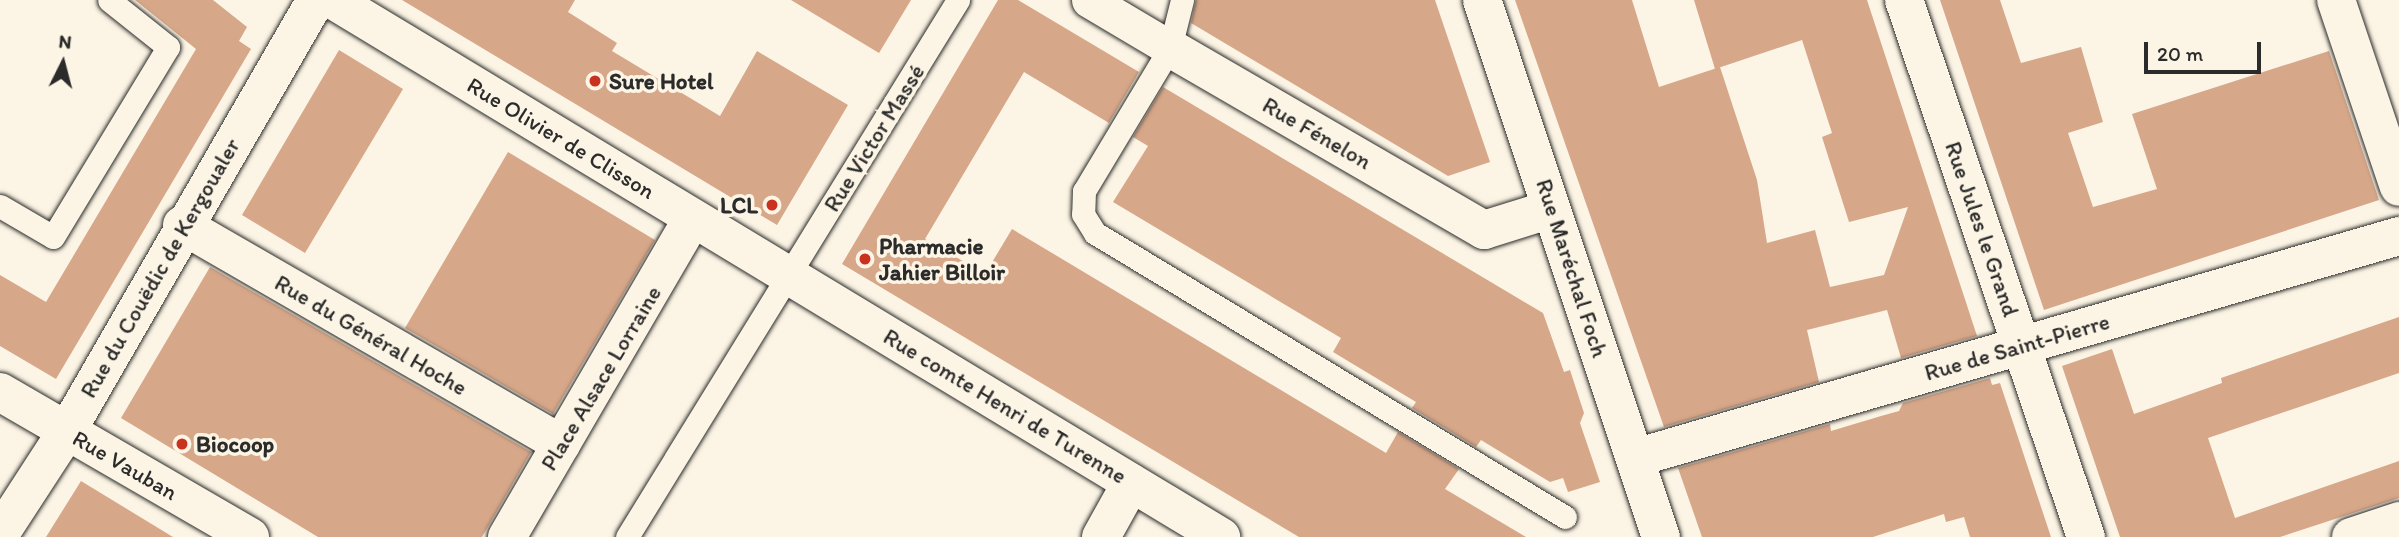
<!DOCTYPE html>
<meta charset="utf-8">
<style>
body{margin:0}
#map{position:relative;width:2399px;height:537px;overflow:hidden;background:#fcf5e5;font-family:Itim,sans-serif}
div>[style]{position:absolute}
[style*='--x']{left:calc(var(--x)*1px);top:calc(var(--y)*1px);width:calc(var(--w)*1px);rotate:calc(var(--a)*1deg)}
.building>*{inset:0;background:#d7a789}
.roads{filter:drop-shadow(0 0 2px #2b2b2b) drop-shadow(0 0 2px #2b2b2b)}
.service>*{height:23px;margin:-11.5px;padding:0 11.5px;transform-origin:11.5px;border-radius:11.5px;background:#fcf5e5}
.pedestrian>*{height:35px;margin:-17.5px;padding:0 17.5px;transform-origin:17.5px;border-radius:17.5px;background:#fcf5e5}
.minor>*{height:38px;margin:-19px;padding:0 19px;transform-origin:19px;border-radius:19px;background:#fcf5e5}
.tertiary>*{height:38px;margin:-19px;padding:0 19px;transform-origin:19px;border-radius:19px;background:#fcf5e5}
.dots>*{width:19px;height:19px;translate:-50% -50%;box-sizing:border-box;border:4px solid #fcf5e5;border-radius:50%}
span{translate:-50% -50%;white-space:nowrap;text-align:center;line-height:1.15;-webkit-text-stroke:7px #fcf5e5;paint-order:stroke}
.poi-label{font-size:23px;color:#2b2b2b;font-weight:700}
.left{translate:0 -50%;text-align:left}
.right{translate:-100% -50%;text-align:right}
.street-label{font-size:23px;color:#2b2b2b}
.north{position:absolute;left:28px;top:28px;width:70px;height:70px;-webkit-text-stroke:5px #fcf5e5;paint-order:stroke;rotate:6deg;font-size:19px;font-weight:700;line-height:28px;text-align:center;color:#2b2b2b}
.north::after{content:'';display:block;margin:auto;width:24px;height:32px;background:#2b2b2b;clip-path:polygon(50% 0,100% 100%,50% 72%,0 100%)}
.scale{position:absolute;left:2144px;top:42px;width:117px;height:32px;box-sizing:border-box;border:4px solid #2b2b2b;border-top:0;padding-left:9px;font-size:21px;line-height:24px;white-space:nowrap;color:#2b2b2b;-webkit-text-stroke:5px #fcf5e5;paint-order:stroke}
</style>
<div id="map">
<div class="building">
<i style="clip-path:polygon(135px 0,213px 0,247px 27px,239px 41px,251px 49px,56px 379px,0 346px,0 275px,46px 302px,196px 49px)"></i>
<i style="clip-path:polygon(402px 0,575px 0,568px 12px,617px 43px,612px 51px,720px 116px,757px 51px,848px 105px,777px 225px)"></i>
<i style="clip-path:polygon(791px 0,911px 0,879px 53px)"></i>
<i style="clip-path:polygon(998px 0,1018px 0,1139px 72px,1109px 123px,1024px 72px,925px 239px,985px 274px,1012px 229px,1386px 453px,1398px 432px,1459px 469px,1445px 489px,1526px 537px,1299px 537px,842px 264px)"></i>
<i style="clip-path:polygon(1196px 0,1435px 0,1490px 162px,1448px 176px,1191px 23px)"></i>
<i style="clip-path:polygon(1515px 0,1632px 0,1659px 87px,1720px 67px,1757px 180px,1767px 243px,1815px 230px,1830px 287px,1884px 275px,1908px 207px,1849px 222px,1822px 137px,1832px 133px,1802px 40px,1715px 69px,1694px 0,1867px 0,1977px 336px,1901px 358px,1887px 310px,1807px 330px,1819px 382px,1664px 427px)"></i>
<i style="clip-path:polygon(1940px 0,2000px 0,2021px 63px,2081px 47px,2103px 122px,2068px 133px,2093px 207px,2157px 189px,2132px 114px,2329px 51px,2379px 200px,2044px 310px)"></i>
<i style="clip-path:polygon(339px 50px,403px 89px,305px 253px,242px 215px)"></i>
<i style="clip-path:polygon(1163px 87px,1543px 313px,1564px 372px,1570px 370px,1584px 413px,1580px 423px,1600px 482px,1568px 492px,1563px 478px,1550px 482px,1481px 440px,1476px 447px,1412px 408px,1416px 402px,1333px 352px,1341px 338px,1113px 202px,1148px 146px,1133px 137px)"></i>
<i style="clip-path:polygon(508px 152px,655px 240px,553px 414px,405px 328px)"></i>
<i style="clip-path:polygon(210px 267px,531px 452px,482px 537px,318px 537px,121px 418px)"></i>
<i style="clip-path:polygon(2399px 317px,2399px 373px,2208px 438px,2235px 518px,2399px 461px,2399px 498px,2280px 537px,2120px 537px,2062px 366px,2112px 349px,2134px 414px,2222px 383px,2221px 378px)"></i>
<i style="clip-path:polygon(1990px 378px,1992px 385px,2000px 383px,2051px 537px,1970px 537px,1964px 517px,1946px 522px,1944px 514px,1873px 537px,1702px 537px,1678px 468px,1830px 424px,1831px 431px,1881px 416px,1899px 411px,1903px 403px)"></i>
<i style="clip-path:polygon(81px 481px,173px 537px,46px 537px)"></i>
</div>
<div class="roads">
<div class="service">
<i style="--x:1182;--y:0;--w:49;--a:104"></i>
<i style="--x:1170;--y:48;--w:167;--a:121"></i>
<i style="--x:1084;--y:191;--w:23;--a:92"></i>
<i style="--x:1083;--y:214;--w:22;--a:58"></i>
<i style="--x:1095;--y:233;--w:549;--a:31.14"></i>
<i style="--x:0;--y:206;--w:61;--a:30.3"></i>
<i style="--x:53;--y:237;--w:222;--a:-58.8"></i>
<i style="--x:168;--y:47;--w:75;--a:-141.5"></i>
<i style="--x:627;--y:537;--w:631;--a:-58.35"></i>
</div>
<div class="pedestrian">
<i style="--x:1089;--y:0;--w:94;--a:30.7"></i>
</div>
<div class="minor">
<i style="--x:333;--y:0;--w:1038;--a:31.16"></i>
<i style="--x:1904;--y:0;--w:567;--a:71.28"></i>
<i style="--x:2336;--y:0;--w:197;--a:71.4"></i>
<i style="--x:1170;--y:48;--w:363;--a:30.1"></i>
<i style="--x:1484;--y:230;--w:70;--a:-17.4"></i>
<i style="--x:182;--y:225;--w:438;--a:30"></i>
<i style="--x:0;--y:392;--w:289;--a:30.1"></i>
<i style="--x:1635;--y:458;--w:796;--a:-16.2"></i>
<i style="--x:0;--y:534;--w:123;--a:-57"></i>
<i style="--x:67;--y:431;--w:498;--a:-60"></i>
<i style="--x:507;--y:537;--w:369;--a:-59.8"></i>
<i style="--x:1101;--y:537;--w:62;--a:-60.9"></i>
<i style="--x:2351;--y:537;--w:51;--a:-18.4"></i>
</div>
<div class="tertiary">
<i style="--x:1482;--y:0;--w:566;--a:71.57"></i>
</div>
</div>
<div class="dots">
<i style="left:595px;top:81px;background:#c8321e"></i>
<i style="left:772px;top:205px;background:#c8321e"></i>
<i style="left:865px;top:259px;background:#c8321e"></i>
<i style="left:182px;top:444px;background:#c8321e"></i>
</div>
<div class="poi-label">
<span class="left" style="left:609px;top:81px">Sure Hotel</span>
<span class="right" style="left:758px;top:205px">LCL</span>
<span class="left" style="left:879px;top:259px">Pharmacie<br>Jahier Billoir</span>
<span class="left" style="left:196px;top:444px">Biocoop</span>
</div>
<div class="street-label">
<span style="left:1317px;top:133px;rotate:30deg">Rue Fénelon</span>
<span style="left:561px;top:138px;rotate:31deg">Rue Olivier de Clisson</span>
<span style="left:874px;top:138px;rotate:-58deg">Rue Victor Massé</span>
<span style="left:1982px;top:229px;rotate:71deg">Rue Jules le Grand</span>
<span style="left:160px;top:268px;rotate:-60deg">Rue du Couëdic de Kergoualer</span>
<span style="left:1572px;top:268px;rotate:72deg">Rue Maréchal Foch</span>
<span style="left:371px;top:335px;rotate:30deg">Rue du Général Hoche</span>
<span style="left:2017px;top:347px;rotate:-16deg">Rue de Saint-Pierre</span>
<span style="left:601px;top:378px;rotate:-59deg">Place Alsace Lorraine</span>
<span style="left:1005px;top:406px;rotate:31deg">Rue comte Henri de Turenne</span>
<span style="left:125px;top:465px;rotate:30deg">Rue Vauban</span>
</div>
<div class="north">N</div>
<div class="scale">20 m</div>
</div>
